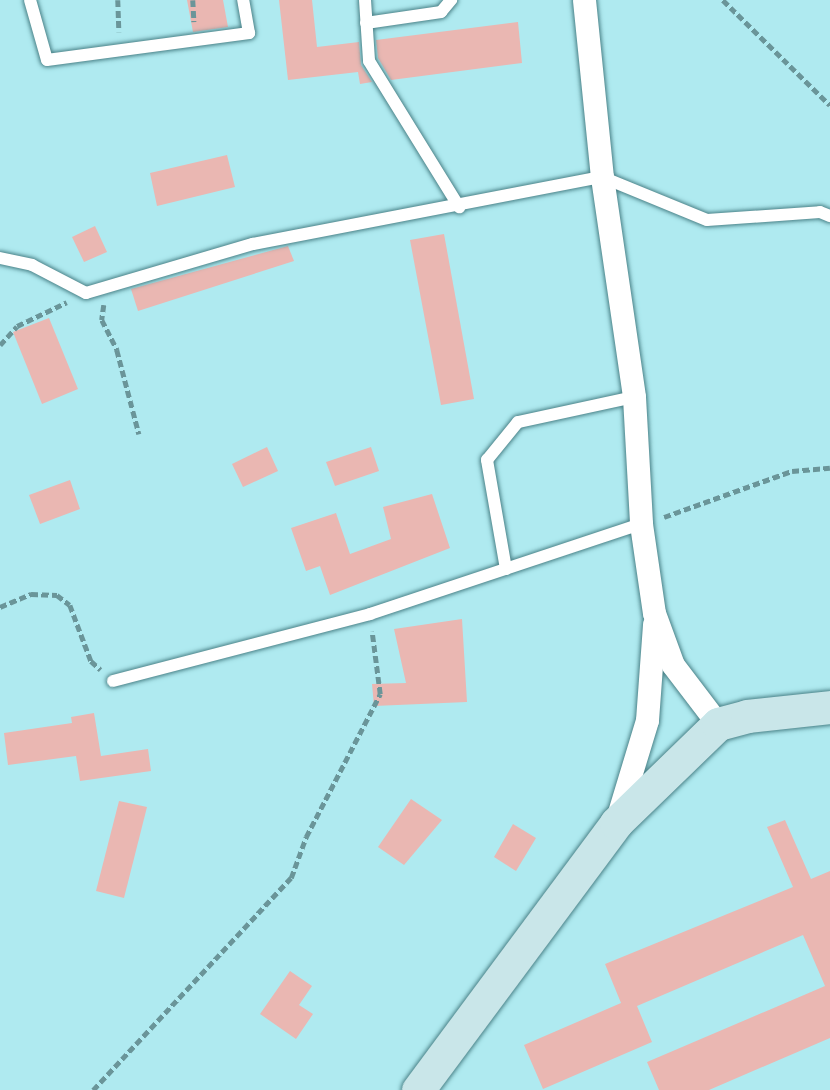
<!DOCTYPE html>
<style>
body{margin:0}
#map{position:relative;width:830px;height:1090px;overflow:hidden;background:#afeaf0;font-family:Commissioner,sans-serif}
div>[style]{position:absolute}
[style*='--x']{left:calc(var(--x)*1px);top:calc(var(--y)*1px);width:calc(var(--w)*1px);rotate:calc(var(--a)*1deg)}
.building>*{inset:0;background:#eab7b2}
.path>*{height:4.5px;margin-top:-2.25px;transform-origin:0;background:repeating-linear-gradient(90deg,#6a9599 0 7px,transparent 0 10.5px)}
.roads{filter:drop-shadow(0 0 2px #4a8288) drop-shadow(0 0 2px #4a8288)}
.lane>*{height:12px;margin:-6px;padding:0 6px;transform-origin:6px;border-radius:6px;background:#fff}
.street>*{height:23px;margin:-11.5px;padding:0 11.5px;transform-origin:11.5px;border-radius:11.5px;background:#fff}
.secondary>*{height:33px;margin:-16.5px;padding:0 16.5px;transform-origin:16.5px;border-radius:16.5px;background:#c9e6e9}
span{translate:-50% -50%;white-space:nowrap;text-align:center;line-height:1.15;-webkit-text-stroke:7px #afeaf0;paint-order:stroke}
</style>
<div id="map">
<div class="building">
<i style="clip-path:polygon(187px 0,223px 0,228px 27px,193px 32px)"></i>
<i style="clip-path:polygon(279px 0,312px 0,317px 47px,359px 42px,361px 65px,372px 82px,360px 84px,358px 72px,288px 80px)"></i>
<i style="clip-path:polygon(518px 22px,522px 63px,391px 80px,378px 58px,376px 40px)"></i>
<i style="clip-path:polygon(227px 155px,235px 187px,157px 206px,150px 173px)"></i>
<i style="clip-path:polygon(95px 226px,107px 252px,84px 262px,72px 237px)"></i>
<i style="clip-path:polygon(444px 234px,474px 399px,441px 405px,410px 240px)"></i>
<i style="clip-path:polygon(288px 246px,294px 261px,138px 311px,131px 289px)"></i>
<i style="clip-path:polygon(49px 318px,78px 389px,42px 404px,13px 332px)"></i>
<i style="clip-path:polygon(267px 447px,278px 471px,243px 487px,232px 464px)"></i>
<i style="clip-path:polygon(371px 447px,379px 471px,335px 486px,326px 462px)"></i>
<i style="clip-path:polygon(70px 480px,80px 509px,40px 524px,29px 495px)"></i>
<i style="clip-path:polygon(432px 494px,450px 548px,330px 595px,320px 566px,306px 571px,291px 528px,336px 513px,350px 554px,391px 539px,383px 507px)"></i>
<i style="clip-path:polygon(462px 619px,467px 702px,374px 706px,372px 684px,406px 683px,394px 629px)"></i>
<i style="clip-path:polygon(94px 713px,101px 756px,148px 749px,151px 771px,80px 781px,76px 756px,8px 765px,4px 733px,72px 723px,71px 717px)"></i>
<i style="clip-path:polygon(411px 799px,442px 820px,404px 865px,378px 847px)"></i>
<i style="clip-path:polygon(119px 801px,147px 807px,124px 898px,96px 891px)"></i>
<i style="clip-path:polygon(785px 820px,811px 879px,830px 871px,830px 1038px,709px 1090px,659px 1090px,647px 1062px,825px 986px,803px 935px,637px 1006px,652px 1042px,543px 1089px,524px 1045px,621px 1003px,605px 964px,793px 887px,767px 827px)"></i>
<i style="clip-path:polygon(513px 824px,536px 838px,516px 871px,494px 857px)"></i>
<i style="clip-path:polygon(290px 971px,312px 986px,299px 1005px,313px 1014px,296px 1039px,260px 1014px)"></i>
</div>
<div class="path">
<i style="--x:118;--y:0;--w:32;--a:88"></i>
<i style="--x:193;--y:0;--w:22;--a:87"></i>
<i style="--x:723;--y:0;--w:150;--a:44.5"></i>
<i style="--x:104;--y:305;--w:15;--a:98"></i>
<i style="--x:102;--y:320;--w:34;--a:63"></i>
<i style="--x:117;--y:350;--w:87;--a:75.3"></i>
<i style="--x:0;--y:345;--w:25;--a:-48"></i>
<i style="--x:17;--y:326;--w:55;--a:-25.6"></i>
<i style="--x:664;--y:517;--w:136;--a:-19.8"></i>
<i style="--x:792;--y:471;--w:38;--a:-5"></i>
<i style="--x:0;--y:607;--w:34;--a:-23"></i>
<i style="--x:31;--y:594;--w:26;--a:2"></i>
<i style="--x:57;--y:595;--w:16;--a:38"></i>
<i style="--x:70;--y:605;--w:60;--a:69.4"></i>
<i style="--x:91;--y:661;--w:13;--a:42"></i>
<i style="--x:93;--y:1090;--w:290;--a:-47"></i>
<i style="--x:291;--y:878;--w:44;--a:-69.9"></i>
<i style="--x:306;--y:837;--w:161;--a:-62.6"></i>
<i style="--x:380;--y:694;--w:63;--a:-97.4"></i>
</div>
<div class="roads">
<div class="lane">
<i style="--x:30;--y:0;--w:62;--a:74.2"></i>
<i style="--x:47;--y:60;--w:204;--a:-7.6"></i>
<i style="--x:249;--y:33;--w:34;--a:-100"></i>
<i style="--x:365;--y:0;--w:61;--a:86.2"></i>
<i style="--x:369;--y:61;--w:172;--a:58.3"></i>
<i style="--x:366;--y:23;--w:76;--a:-8.3"></i>
<i style="--x:441;--y:12;--w:16;--a:-50"></i>
<i style="--x:0;--y:258;--w:33;--a:12"></i>
<i style="--x:32;--y:265;--w:61;--a:27.4"></i>
<i style="--x:86;--y:293;--w:174;--a:-16.4"></i>
<i style="--x:253;--y:244;--w:355;--a:-10.9"></i>
<i style="--x:602;--y:177;--w:113;--a:22.3"></i>
<i style="--x:707;--y:220;--w:113;--a:-4"></i>
<i style="--x:820;--y:212;--w:11;--a:22"></i>
<i style="--x:506;--y:569;--w:111;--a:-99.9"></i>
<i style="--x:487;--y:460;--w:49;--a:-50.8"></i>
<i style="--x:518;--y:422;--w:119;--a:-12.2"></i>
<i style="--x:113;--y:681;--w:266;--a:-14.6"></i>
<i style="--x:370;--y:614;--w:286;--a:-18.4"></i>
</div>
<div class="street">
<i style="--x:584;--y:0;--w:178;--a:84.2"></i>
<i style="--x:602;--y:177;--w:222;--a:81.7"></i>
<i style="--x:634;--y:397;--w:127;--a:86.8"></i>
<i style="--x:641;--y:524;--w:90;--a:81.7"></i>
<i style="--x:654;--y:613;--w:55;--a:69.9"></i>
<i style="--x:673;--y:665;--w:74;--a:52.7"></i>
<i style="--x:617;--y:819;--w:103;--a:-73.1"></i>
<i style="--x:647;--y:720;--w:96;--a:-85.8"></i>
</div>
<div class="secondary">
<i style="--x:418;--y:1090;--w:332;--a:-53.4"></i>
<i style="--x:616;--y:823;--w:142;--a:-44.1"></i>
<i style="--x:718;--y:724;--w:30;--a:-15"></i>
<i style="--x:747;--y:716;--w:83;--a:-6.2"></i>
</div>
</div>
</div>
